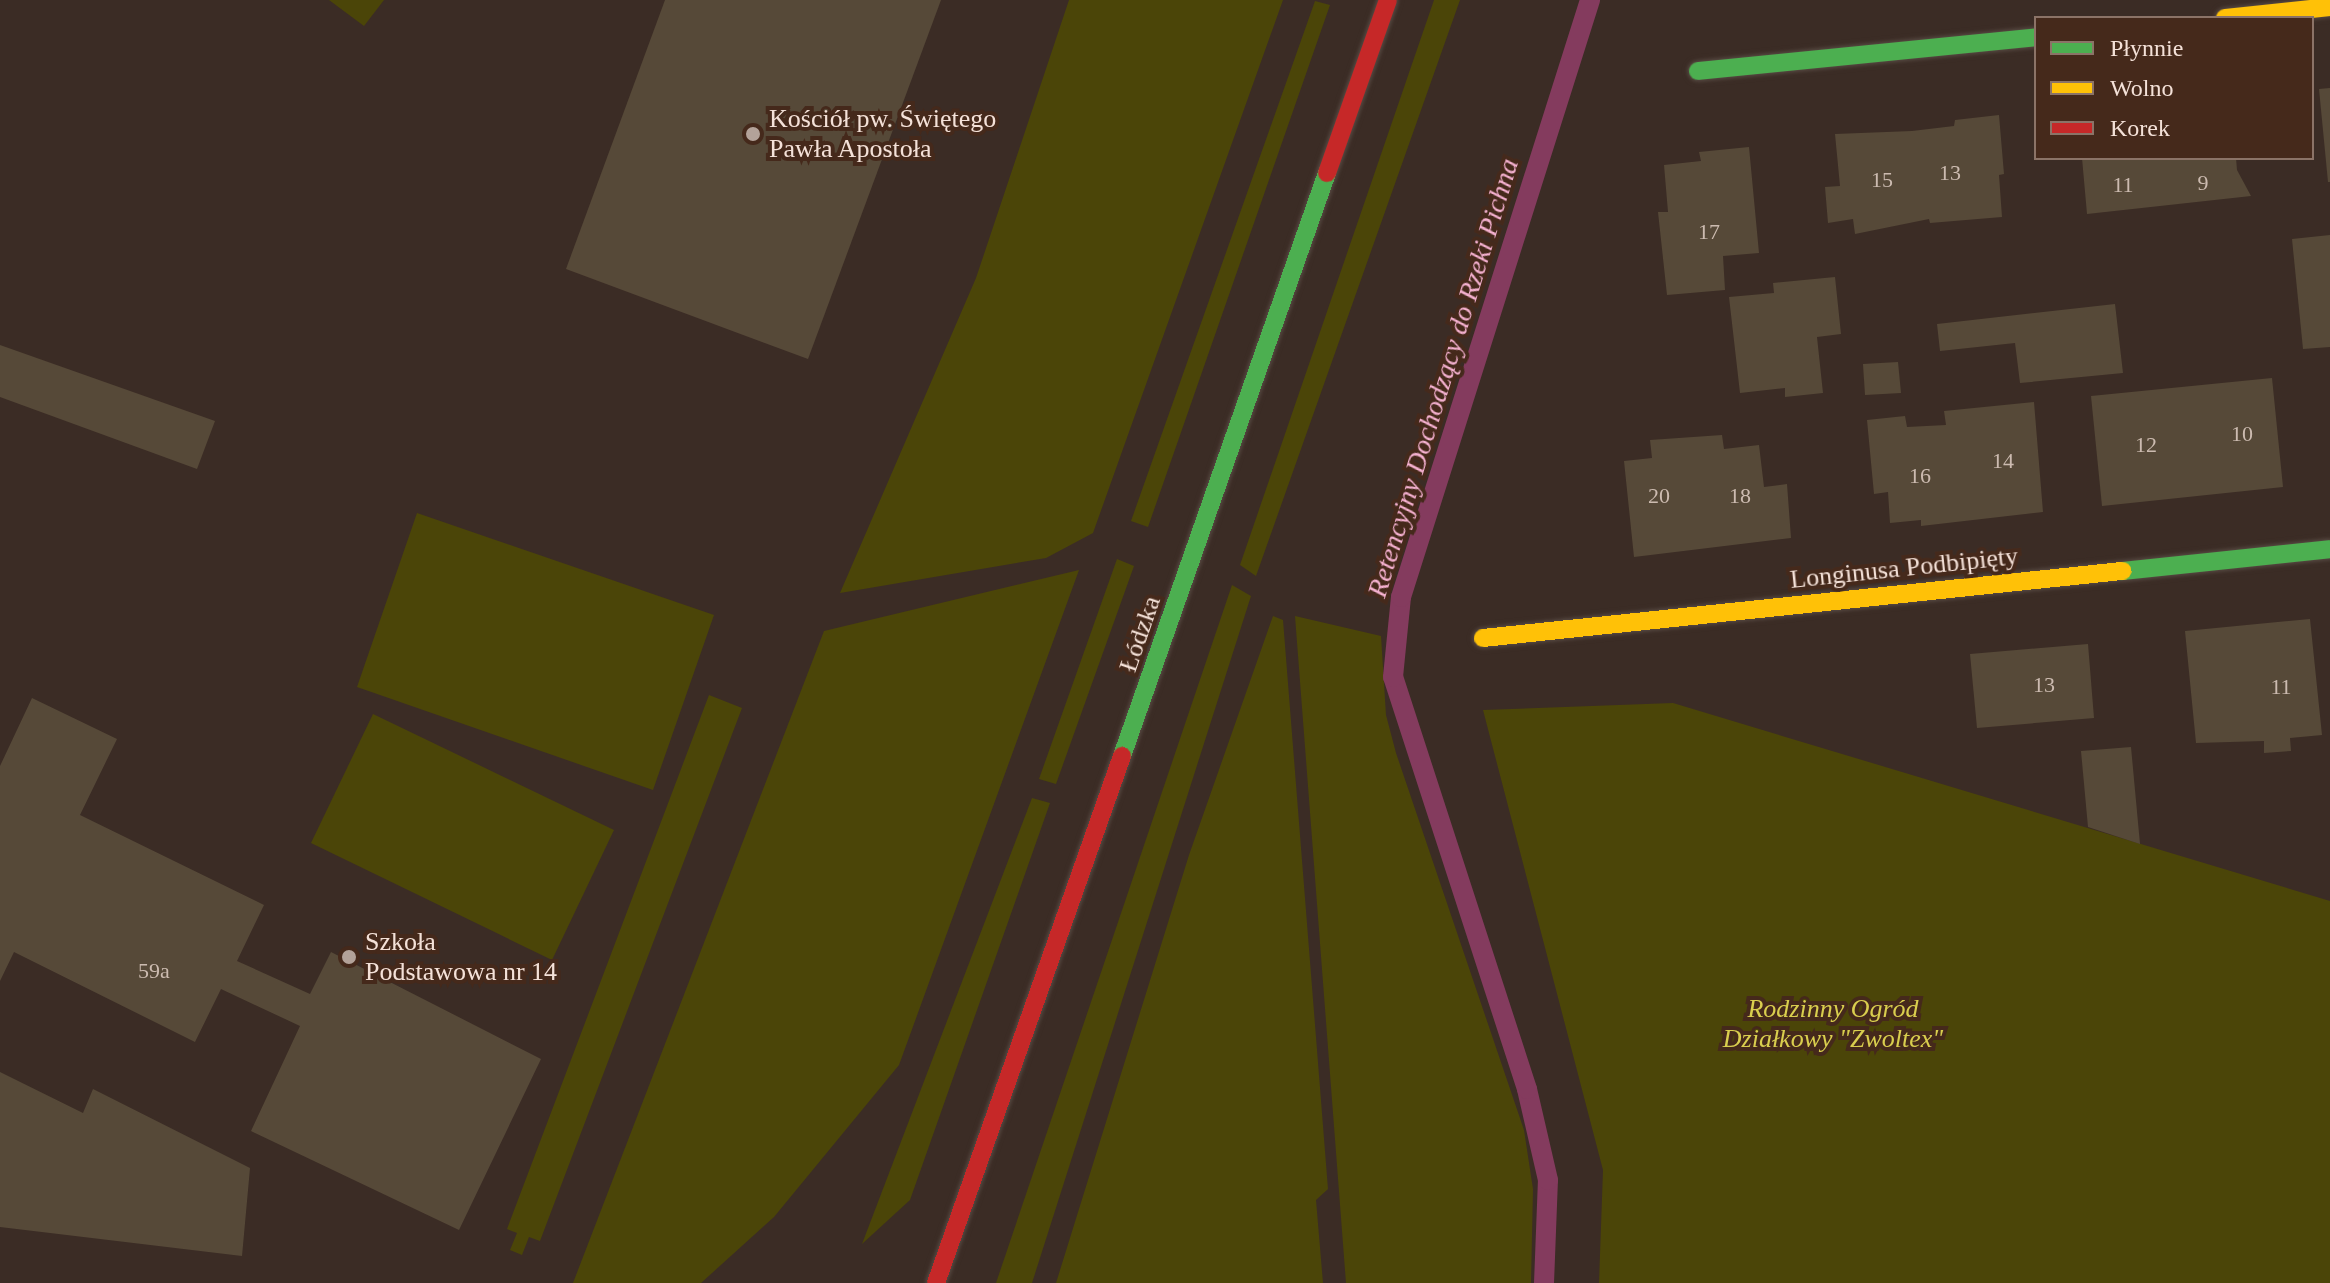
<!DOCTYPE html>
<meta charset="utf-8">
<style>
body{margin:0}
#map{position:relative;width:2330px;height:1283px;overflow:hidden;background:#3b2c25;font-family:"Times New Roman",serif}
div>[style]{position:absolute}
[style*='--x']{left:calc(var(--x)*1px);top:calc(var(--y)*1px);width:calc(var(--w)*1px);rotate:calc(var(--a)*1deg)}
.green>*{inset:0;background:#4b4508}
.stream>*{height:20px;margin:-10px;padding:0 10px;transform-origin:10px;border-radius:10px;background:#843b5e}
.building>*{inset:0;background:#564938}
.roads{filter:drop-shadow(0 0 2px #574a43) drop-shadow(0 0 2px #574a43)}
.fast>*{height:18px;margin:-9px;padding:0 9px;transform-origin:9px;border-radius:9px;background:#4caf50}
.slow>*{height:18px;margin:-9px;padding:0 9px;transform-origin:9px;border-radius:9px;background:#ffc107}
.jam>*{height:18px;margin:-9px;padding:0 9px;transform-origin:9px;border-radius:9px;background:#c62828}
.dots>*{width:22px;height:22px;translate:-50% -50%;box-sizing:border-box;border:4px solid #45291b;border-radius:50%}
span{translate:-50% -50%;white-space:nowrap;text-align:center;line-height:1.15;-webkit-text-stroke:8px #45291b;paint-order:stroke}
.number-label{font-size:22px;color:#ccbbb0}
.number-label span{-webkit-text-stroke-width:0}
.poi-label{font-size:26px;color:#f4e1d8}
.left{translate:0 -50%;text-align:left}
.street-label{font-size:26px;color:#f4e1d8}
.park-label{font-size:26px;color:#d9ce4e;font-style:italic}
.water-label{font-size:28px;color:#f5b1d0;font-style:italic}
.legend{position:absolute;left:2034px;top:16px;width:280px;height:144px;box-sizing:border-box;background:#45291b;border:2px solid #8b7367;margin:0;padding:10px 14px;list-style:none;font-size:24px;color:#f4e1d8}
.legend li{display:flex;align-items:center;gap:16px;height:40px}
.legend b{width:40px;border:2px solid #8b7367}
</style>
<div id="map">
<div class="green">
<i style="clip-path:polygon(329px 0,384px 0,364px 26px)"></i>
<i style="clip-path:polygon(1069px 0,1283px 0,1093px 533px,1046px 558px,840px 593px,976px 278px)"></i>
<i style="clip-path:polygon(1434px 0,1460px 0,1256px 576px,1240px 565px)"></i>
<i style="clip-path:polygon(1315px 1px,1330px 5px,1148px 527px,1131px 521px)"></i>
<i style="clip-path:polygon(417px 513px,714px 615px,653px 790px,357px 687px)"></i>
<i style="clip-path:polygon(1117px 559px,1134px 566px,1056px 784px,1039px 779px)"></i>
<i style="clip-path:polygon(1079px 570px,899px 1065px,774px 1217px,701px 1283px,573px 1283px,824px 631px)"></i>
<i style="clip-path:polygon(1232px 585px,1251px 596px,1032px 1283px,996px 1283px)"></i>
<i style="clip-path:polygon(1273px 616px,1283px 620px,1328px 1189px,1316px 1200px,1323px 1283px,1056px 1283px,1189px 855px)"></i>
<i style="clip-path:polygon(1295px 616px,1381px 636px,1386px 715px,1396px 753px,1524px 1130px,1533px 1189px,1531px 1283px,1346px 1283px)"></i>
<i style="clip-path:polygon(709px 695px,742px 708px,540px 1241px,529px 1237px,522px 1255px,510px 1250px,517px 1233px,507px 1229px)"></i>
<i style="clip-path:polygon(1673px 703px,2330px 901px,2330px 1283px,1599px 1283px,1603px 1170px,1483px 710px)"></i>
<i style="clip-path:polygon(373px 714px,614px 830px,552px 960px,311px 843px)"></i>
<i style="clip-path:polygon(1032px 798px,1050px 803px,910px 1200px,862px 1244px)"></i>
</div>
<div class="stream">
<i style="--x:1544;--y:1283;--w:103;--a:-87.8"></i>
<i style="--x:1548;--y:1180;--w:93;--a:-103"></i>
<i style="--x:1527;--y:1089;--w:433;--a:-108"></i>
<i style="--x:1393;--y:677;--w:80;--a:-84.3"></i>
<i style="--x:1401;--y:597;--w:626;--a:-72.43"></i>
</div>
<div class="building">
<i style="clip-path:polygon(665px 0,941px 0,808px 359px,566px 269px)"></i>
<i style="clip-path:polygon(2330px 88px,2330px 182px,2328px 182px,2319px 89px)"></i>
<i style="clip-path:polygon(1999px 115px,2004px 174px,1999px 175px,2002px 217px,1930px 223px,1929px 219px,1855px 234px,1853px 219px,1828px 223px,1825px 187px,1840px 186px,1835px 134px,1912px 131px,1954px 126px,1955px 120px)"></i>
<i style="clip-path:polygon(1749px 147px,1759px 253px,1723px 256px,1725px 290px,1667px 295px,1658px 212px,1668px 212px,1664px 165px,1701px 161px,1699px 152px)"></i>
<i style="clip-path:polygon(2082px 158px,2236px 158px,2237px 170px,2251px 196px,2087px 214px)"></i>
<i style="clip-path:polygon(2330px 235px,2330px 347px,2303px 349px,2292px 239px)"></i>
<i style="clip-path:polygon(1835px 277px,1841px 334px,1817px 337px,1823px 393px,1785px 397px,1785px 388px,1740px 393px,1729px 297px,1774px 293px,1773px 283px)"></i>
<i style="clip-path:polygon(2115px 304px,2123px 373px,2020px 383px,2015px 343px,1940px 351px,1937px 324px)"></i>
<i style="clip-path:polygon(0 345px,215px 421px,197px 469px,0 397px)"></i>
<i style="clip-path:polygon(1898px 362px,1901px 393px,1865px 395px,1863px 364px)"></i>
<i style="clip-path:polygon(2272px 378px,2283px 487px,2102px 506px,2091px 396px)"></i>
<i style="clip-path:polygon(2034px 402px,2043px 512px,1921px 526px,1921px 520px,1890px 523px,1888px 492px,1874px 494px,1867px 420px,1905px 416px,1907px 427px,1946px 425px,1944px 411px)"></i>
<i style="clip-path:polygon(1722px 435px,1724px 449px,1759px 445px,1764px 487px,1787px 484px,1791px 538px,1634px 557px,1624px 461px,1652px 458px,1650px 440px)"></i>
<i style="clip-path:polygon(2310px 619px,2322px 735px,2290px 738px,2291px 751px,2264px 753px,2264px 741px,2196px 743px,2185px 631px)"></i>
<i style="clip-path:polygon(2088px 644px,2094px 718px,1977px 728px,1970px 654px)"></i>
<i style="clip-path:polygon(32px 698px,117px 739px,80px 815px,264px 905px,237px 961px,310px 994px,331px 952px,541px 1059px,459px 1230px,251px 1131px,300px 1026px,221px 989px,195px 1042px,14px 952px,0 981px,0 766px)"></i>
<i style="clip-path:polygon(2131px 747px,2140px 844px,2088px 827px,2081px 751px)"></i>
<i style="clip-path:polygon(0 1072px,83px 1113px,93px 1089px,250px 1168px,242px 1256px,0 1227px)"></i>
</div>
<div class="roads">
<div class="fast">
<i style="--x:1698;--y:71;--w:340;--a:-5.7"></i>
<i style="--x:2122;--y:571;--w:209;--a:-6"></i>
<i style="--x:1122;--y:756;--w:618;--a:-70.63"></i>
</div>
<div class="slow">
<i style="--x:2225;--y:18;--w:106;--a:-6"></i>
<i style="--x:1483;--y:638;--w:643;--a:-5.99"></i>
</div>
<div class="jam">
<i style="--x:1327;--y:173;--w:183;--a:-70.6"></i>
<i style="--x:936;--y:1283;--w:559;--a:-70.56"></i>
</div>
</div>
<div class="dots">
<i style="left:753px;top:134px;background:#b3a299"></i>
<i style="left:349px;top:957px;background:#b3a299"></i>
</div>
<div class="number-label">
<span style="left:1950px;top:173px">13</span>
<span style="left:1882px;top:180px">15</span>
<span style="left:2203px;top:183px">9</span>
<span style="left:2123px;top:185px">11</span>
<span style="left:1709px;top:232px">17</span>
<span style="left:2242px;top:434px">10</span>
<span style="left:2146px;top:445px">12</span>
<span style="left:2003px;top:461px">14</span>
<span style="left:1920px;top:476px">16</span>
<span style="left:1659px;top:496px">20</span>
<span style="left:1740px;top:496px">18</span>
<span style="left:2044px;top:685px">13</span>
<span style="left:2281px;top:687px">11</span>
<span style="left:154px;top:971px">59a</span>
</div>
<div class="poi-label">
<span class="left" style="left:769px;top:134px">Kościół pw. Świętego<br>Pawła Apostoła</span>
<span class="left" style="left:365px;top:957px">Szkoła<br>Podstawowa nr 14</span>
</div>
<div class="street-label">
<span style="left:1904px;top:568px;rotate:-6deg">Longinusa Podbipięty</span>
<span style="left:1140px;top:634px;rotate:-71deg">Łódzka</span>
</div>
<div class="park-label">
<span style="left:1833px;top:1024px">Rodzinny Ogród<br>Działkowy "Zwoltex"</span>
</div>
<div class="water-label">
<span style="left:1443px;top:378px;rotate:-73deg">Retencyjny Dochodzący do Rzeki Pichna</span>
</div>
<ul class="legend">
<li><b style="height:10px;background:#4caf50"></b>Płynnie</li>
<li><b style="height:10px;background:#ffc107"></b>Wolno</li>
<li><b style="height:10px;background:#c62828"></b>Korek</li>
</ul>
</div>
